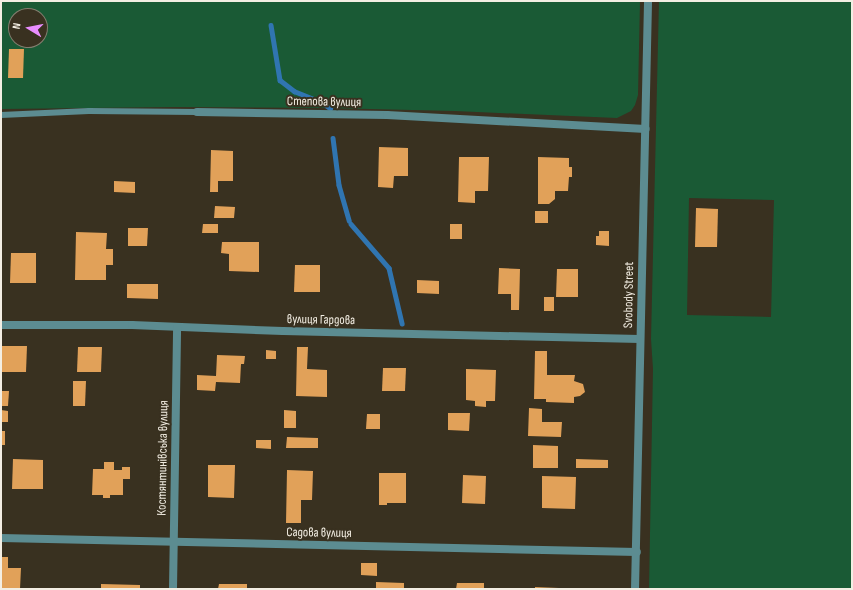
<!DOCTYPE html>
<meta charset="utf-8">
<style>
body{margin:0}
#map{position:relative;width:853px;height:590px;overflow:hidden;background:#393120;font-family:"Sofia Sans Condensed",sans-serif}
div>[style]{position:absolute}
[style*='--x']{left:calc(var(--x)*1px);top:calc(var(--y)*1px);width:calc(var(--w)*1px);rotate:calc(var(--a)*1deg)}
.green>*{inset:0;background:#1a5a35}
.stream>*{height:4.5px;margin:-2.25px;padding:0 2.25px;transform-origin:2.25px;border-radius:2.25px;background:#3075b1}
.building>*{inset:0;background:#e1a159}
.service>*{height:6px;margin:-3px;padding:0 3px;transform-origin:3px;border-radius:3px;background:#5c8c91}
.minor>*{height:8px;margin:-4px;padding:0 4px;transform-origin:4px;border-radius:4px;background:#5c8c91}
.tertiary>*{height:8px;margin:-4px;padding:0 4px;transform-origin:4px;border-radius:4px;background:#5c8c91}
span{translate:-50% -50%;white-space:nowrap;text-align:center;line-height:1.15;-webkit-text-stroke:4px #393120;paint-order:stroke}
.street-label{font-size:13px;color:#f3eee3}
.frame{position:absolute;inset:0;border:2px solid #f3eee3;pointer-events:none}
.north{position:absolute;left:8px;top:8px;width:40px;height:40px;box-sizing:border-box;background:#393120;border:1px solid #837d6e;border-radius:50%;rotate:280deg;font-size:11px;font-weight:700;line-height:16px;text-align:center;color:#f3eee3}
.north::after{content:'';display:block;margin:auto;width:14px;height:18px;background:#e98dfe;clip-path:polygon(50% 0,100% 100%,50% 72%,0 100%)}
</style>
<div id="map">
<div class="green">
<i style="clip-path:polygon(evenodd,1px 1px,640px 1px,638px 95px,635px 105px,631px 111px,617px 118px,455px 111px,328px 108px,175px 107px,1px 109px,1px 1px,16px 16px,40px 16px,40px 40px,16px 40px,16px 16px)"></i>
<i style="clip-path:polygon(evenodd,659px 1px,852px 1px,852px 589px,649px 589px,653px 369px,651px 339px,659px 1px,689px 198px,774px 200px,771px 317px,687px 315px,689px 198px)"></i>
</div>
<div class="stream">
<i style="--x:271;--y:25;--w:56;--a:80.7"></i>
<i style="--x:280;--y:80;--w:18;--a:38"></i>
<i style="--x:294;--y:91;--w:31;--a:22"></i>
<i style="--x:323;--y:103;--w:9;--a:36"></i>
<i style="--x:333;--y:138;--w:47;--a:82.7"></i>
<i style="--x:339;--y:185;--w:37;--a:74"></i>
<i style="--x:351;--y:224;--w:58;--a:49.2"></i>
<i style="--x:389;--y:268;--w:57;--a:76.7"></i>
</div>
<div class="building">
<i style="clip-path:polygon(9px 49px,24px 49px,23px 78px,8px 78px)"></i>
<i style="clip-path:polygon(379px 147px,408px 148px,408px 176px,394px 176px,393px 188px,378px 187px)"></i>
<i style="clip-path:polygon(211px 150px,233px 151px,233px 181px,218px 181px,218px 192px,210px 192px)"></i>
<i style="clip-path:polygon(459px 157px,489px 157px,488px 191px,475px 191px,475px 203px,458px 202px)"></i>
<i style="clip-path:polygon(538px 157px,569px 158px,569px 167px,572px 167px,572px 177px,569px 177px,568px 191px,555px 191px,555px 199px,549px 204px,538px 204px)"></i>
<i style="clip-path:polygon(114px 181px,135px 182px,135px 193px,114px 192px)"></i>
<i style="clip-path:polygon(215px 206px,235px 207px,234px 218px,214px 218px)"></i>
<i style="clip-path:polygon(696px 208px,718px 209px,717px 247px,695px 247px)"></i>
<i style="clip-path:polygon(535px 211px,548px 211px,548px 223px,535px 223px)"></i>
<i style="clip-path:polygon(203px 224px,218px 224px,218px 233px,202px 233px)"></i>
<i style="clip-path:polygon(450px 224px,462px 224px,462px 239px,450px 239px)"></i>
<i style="clip-path:polygon(128px 228px,148px 228px,147px 246px,128px 246px)"></i>
<i style="clip-path:polygon(599px 231px,609px 231px,609px 246px,596px 245px,596px 236px,599px 236px)"></i>
<i style="clip-path:polygon(76px 232px,107px 233px,106px 249px,113px 249px,113px 265px,106px 265px,106px 280px,75px 280px)"></i>
<i style="clip-path:polygon(222px 242px,259px 242px,259px 272px,229px 271px,229px 254px,221px 253px)"></i>
<i style="clip-path:polygon(11px 253px,36px 253px,36px 283px,10px 283px)"></i>
<i style="clip-path:polygon(295px 265px,320px 265px,320px 292px,294px 292px)"></i>
<i style="clip-path:polygon(499px 268px,520px 269px,519px 310px,511px 310px,511px 294px,498px 294px)"></i>
<i style="clip-path:polygon(557px 269px,578px 269px,578px 297px,556px 297px)"></i>
<i style="clip-path:polygon(417px 280px,439px 281px,439px 294px,417px 293px)"></i>
<i style="clip-path:polygon(127px 284px,158px 284px,158px 299px,127px 298px)"></i>
<i style="clip-path:polygon(544px 297px,554px 297px,554px 311px,544px 311px)"></i>
<i style="clip-path:polygon(2px 346px,27px 346px,26px 372px,1px 372px)"></i>
<i style="clip-path:polygon(78px 347px,102px 347px,101px 372px,77px 372px)"></i>
<i style="clip-path:polygon(297px 347px,308px 347px,307px 369px,327px 370px,327px 397px,296px 396px)"></i>
<i style="clip-path:polygon(266px 350px,276px 351px,276px 359px,266px 359px)"></i>
<i style="clip-path:polygon(535px 351px,547px 351px,547px 375px,575px 375px,574px 381px,583px 384px,585px 392px,580px 396px,574px 397px,574px 403px,546px 402px,546px 399px,534px 399px)"></i>
<i style="clip-path:polygon(217px 355px,245px 356px,244px 364px,241px 364px,240px 383px,216px 382px,215px 391px,197px 390px,197px 375px,216px 376px)"></i>
<i style="clip-path:polygon(383px 368px,406px 368px,405px 391px,382px 391px)"></i>
<i style="clip-path:polygon(466px 369px,496px 370px,495px 401px,486px 401px,486px 407px,475px 406px,475px 401px,466px 400px)"></i>
<i style="clip-path:polygon(73px 381px,86px 381px,85px 406px,73px 406px)"></i>
<i style="clip-path:polygon(1px 391px,9px 391px,8px 406px,1px 406px)"></i>
<i style="clip-path:polygon(529px 408px,542px 409px,542px 422px,562px 422px,561px 437px,528px 436px)"></i>
<i style="clip-path:polygon(1px 410px,8px 411px,8px 422px,1px 422px)"></i>
<i style="clip-path:polygon(284px 410px,296px 411px,296px 428px,284px 428px)"></i>
<i style="clip-path:polygon(448px 413px,470px 413px,469px 431px,448px 430px)"></i>
<i style="clip-path:polygon(367px 414px,380px 414px,380px 429px,366px 429px)"></i>
<i style="clip-path:polygon(1px 431px,5px 431px,5px 445px,1px 445px)"></i>
<i style="clip-path:polygon(287px 437px,318px 438px,318px 448px,286px 448px)"></i>
<i style="clip-path:polygon(256px 440px,271px 440px,271px 449px,256px 448px)"></i>
<i style="clip-path:polygon(533px 445px,558px 446px,558px 468px,533px 468px)"></i>
<i style="clip-path:polygon(13px 459px,43px 460px,43px 489px,12px 489px)"></i>
<i style="clip-path:polygon(576px 459px,608px 460px,608px 468px,576px 468px)"></i>
<i style="clip-path:polygon(104px 462px,114px 462px,114px 470px,122px 470px,122px 467px,130px 467px,130px 479px,123px 479px,123px 495px,110px 495px,110px 498px,103px 498px,103px 495px,92px 495px,93px 469px,104px 469px)"></i>
<i style="clip-path:polygon(208px 465px,235px 465px,234px 498px,208px 497px)"></i>
<i style="clip-path:polygon(287px 470px,313px 471px,312px 500px,301px 500px,301px 523px,286px 523px)"></i>
<i style="clip-path:polygon(379px 473px,406px 473px,406px 503px,387px 503px,387px 505px,379px 505px)"></i>
<i style="clip-path:polygon(463px 475px,486px 476px,485px 504px,462px 503px)"></i>
<i style="clip-path:polygon(542px 476px,576px 477px,575px 509px,542px 508px)"></i>
<i style="clip-path:polygon(1px 557px,8px 557px,8px 568px,21px 568px,20px 589px,1px 589px)"></i>
<i style="clip-path:polygon(361px 563px,377px 563px,377px 576px,361px 575px)"></i>
<i style="clip-path:polygon(376px 582px,404px 583px,404px 589px,376px 589px)"></i>
<i style="clip-path:polygon(457px 583px,484px 583px,484px 589px,456px 589px)"></i>
<i style="clip-path:polygon(101px 584px,140px 585px,140px 589px,101px 589px)"></i>
<i style="clip-path:polygon(219px 584px,247px 584px,247px 589px,218px 589px)"></i>
<i style="clip-path:polygon(535px 587px,559px 588px,559px 589px,535px 589px)"></i>
</div>
<div class="service">
<i style="--x:1;--y:115;--w:88;--a:-2.6"></i>
<i style="--x:89;--y:111;--w:108;--a:0.5"></i>
</div>
<div class="minor">
<i style="--x:197;--y:112;--w:190;--a:0.9"></i>
<i style="--x:387;--y:115;--w:259;--a:3.1"></i>
<i style="--x:1;--y:325;--w:131;--a:0"></i>
<i style="--x:132;--y:325;--w:151;--a:2.3"></i>
<i style="--x:283;--y:331;--w:357;--a:1.3"></i>
<i style="--x:1;--y:538;--w:636;--a:1.26"></i>
<i style="--x:173;--y:589;--w:262;--a:-89.1"></i>
</div>
<div class="tertiary">
<i style="--x:635;--y:589;--w:588;--a:-88.73"></i>
</div>
<div class="street-label">
<span style="left:324px;top:102px;rotate:1deg">Степова вулиця</span>
<span style="left:629px;top:295px;rotate:-89deg">Svobody Street</span>
<span style="left:321px;top:320px;rotate:1deg">вулиця Гардова</span>
<span style="left:163px;top:458px;rotate:-89deg">Костянтинівська вулиця</span>
<span style="left:319px;top:533px;rotate:1deg">Садова вулиця</span>
</div>
<div class="frame"></div>
<div class="north">N</div>
</div>
